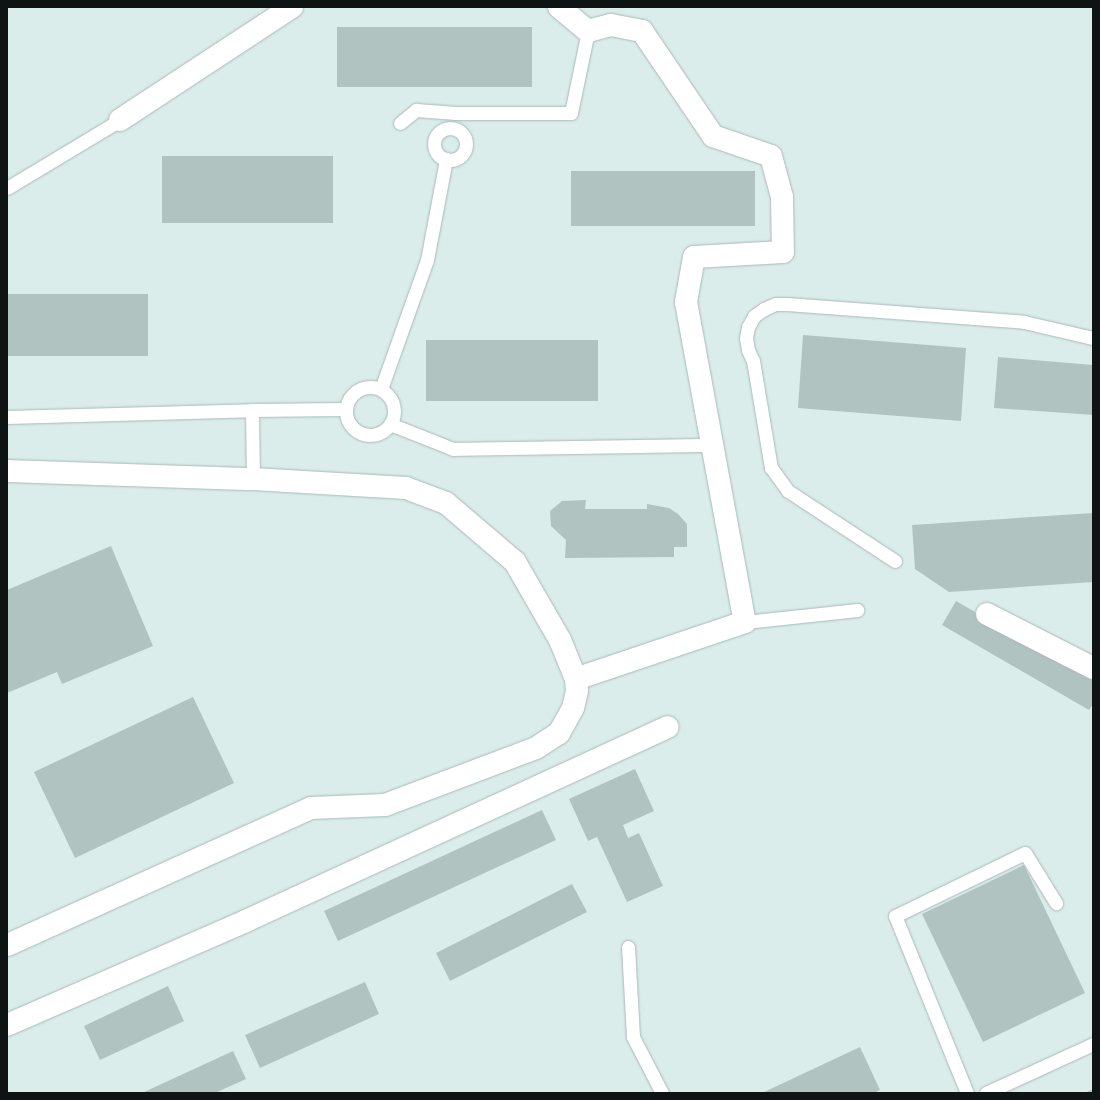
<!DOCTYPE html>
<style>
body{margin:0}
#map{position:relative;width:1100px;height:1100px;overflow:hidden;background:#dbedeb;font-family:Lato,sans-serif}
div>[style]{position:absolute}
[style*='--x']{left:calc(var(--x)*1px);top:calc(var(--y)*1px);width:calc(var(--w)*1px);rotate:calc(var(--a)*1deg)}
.building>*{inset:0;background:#b1c3c1}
.roads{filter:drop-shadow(0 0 1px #a8b9b8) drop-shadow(0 0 1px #a8b9b8)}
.service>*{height:13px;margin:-6.5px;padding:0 6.5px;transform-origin:6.5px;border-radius:6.5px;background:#fff}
.service>.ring{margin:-6.5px;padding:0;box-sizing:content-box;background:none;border:13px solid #fff;border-radius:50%}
.minor>*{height:22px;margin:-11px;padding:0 11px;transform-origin:11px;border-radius:11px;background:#fff}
.tertiary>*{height:22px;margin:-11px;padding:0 11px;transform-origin:11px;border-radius:11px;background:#fff}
span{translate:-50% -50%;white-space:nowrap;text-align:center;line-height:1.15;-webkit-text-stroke:3px #e8faf9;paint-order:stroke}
.frame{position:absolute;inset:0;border:8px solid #0e1414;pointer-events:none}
</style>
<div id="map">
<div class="building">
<i style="clip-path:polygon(337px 27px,532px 27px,532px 87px,337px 87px)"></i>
<i style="clip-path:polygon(162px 156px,333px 156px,333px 223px,162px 223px)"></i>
<i style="clip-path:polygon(571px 171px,755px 171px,755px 226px,571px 226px)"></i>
<i style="clip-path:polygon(7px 294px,148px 294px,148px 356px,7px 356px)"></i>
<i style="clip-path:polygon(803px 335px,966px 348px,961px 421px,798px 408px)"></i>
<i style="clip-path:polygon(426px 340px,598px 340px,598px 401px,426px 401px)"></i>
<i style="clip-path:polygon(998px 357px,1093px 365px,1093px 415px,994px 408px)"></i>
<i style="clip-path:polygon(586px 500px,585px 509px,647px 509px,647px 504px,669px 508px,678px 514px,687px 524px,687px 547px,674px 547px,674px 557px,565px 558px,566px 540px,551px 526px,550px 511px,562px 501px)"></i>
<i style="clip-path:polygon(1093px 513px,1093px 582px,949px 592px,915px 569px,912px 525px)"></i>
<i style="clip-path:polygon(111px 546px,153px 646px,62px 684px,57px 672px,7px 693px,7px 590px)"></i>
<i style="clip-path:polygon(956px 601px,1093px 680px,1093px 704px,1089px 710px,942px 625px)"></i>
<i style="clip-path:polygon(193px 697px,234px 783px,75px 858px,34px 772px)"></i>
<i style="clip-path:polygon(635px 769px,654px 811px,623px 825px,628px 838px,639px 833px,663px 886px,627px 902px,597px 837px,588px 841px,569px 799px)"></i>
<i style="clip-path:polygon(542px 810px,556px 840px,338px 941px,324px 911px)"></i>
<i style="clip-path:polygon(1024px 865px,1085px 993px,983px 1042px,922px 914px)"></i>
<i style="clip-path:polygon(572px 884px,587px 912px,450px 981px,436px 953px)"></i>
<i style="clip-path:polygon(365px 982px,379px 1014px,260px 1068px,245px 1035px)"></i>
<i style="clip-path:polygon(168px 986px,184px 1021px,100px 1060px,84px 1026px)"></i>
<i style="clip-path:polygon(860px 1047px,880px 1090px,874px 1093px,762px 1093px)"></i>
<i style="clip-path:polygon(233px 1051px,246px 1079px,215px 1093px,142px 1093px)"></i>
<i style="clip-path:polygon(1093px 1089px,1093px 1093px,1085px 1093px)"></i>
</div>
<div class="roads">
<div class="service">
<i style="--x:400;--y:123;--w:21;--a:-39"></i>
<i style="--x:416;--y:110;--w:40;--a:4.3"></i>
<i style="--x:456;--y:113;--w:115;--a:0"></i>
<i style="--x:571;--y:113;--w:84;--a:-78.3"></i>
<i class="ring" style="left:434px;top:128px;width:19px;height:19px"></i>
<i style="--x:7;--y:188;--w:132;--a:-31"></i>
<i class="ring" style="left:346px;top:387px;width:35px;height:35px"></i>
<i style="--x:381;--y:389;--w:137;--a:-70.4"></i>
<i style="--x:427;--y:260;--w:103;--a:-79.3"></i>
<i style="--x:252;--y:410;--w:93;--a:-0.6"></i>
<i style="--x:7;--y:417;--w:245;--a:-1.6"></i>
<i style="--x:252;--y:410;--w:69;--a:89.2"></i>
<i style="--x:390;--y:424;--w:68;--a:21.6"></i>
<i style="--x:453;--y:449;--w:259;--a:-0.9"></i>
<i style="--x:895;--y:561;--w:128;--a:-146.8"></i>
<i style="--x:788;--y:491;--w:29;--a:-126"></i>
<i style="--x:771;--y:468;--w:109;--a:-99.5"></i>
<i style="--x:753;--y:361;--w:12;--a:-114"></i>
<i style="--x:748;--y:350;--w:12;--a:-99"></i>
<i style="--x:746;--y:338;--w:11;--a:-80"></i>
<i style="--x:748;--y:327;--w:13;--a:-61"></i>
<i style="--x:754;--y:316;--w:12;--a:-35"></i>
<i style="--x:764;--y:309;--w:12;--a:-24"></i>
<i style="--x:775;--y:304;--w:12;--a:0"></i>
<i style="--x:787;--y:304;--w:238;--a:4.3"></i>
<i style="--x:1024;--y:322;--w:71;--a:13.1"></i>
<i style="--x:745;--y:622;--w:113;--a:-6.1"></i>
<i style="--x:628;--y:947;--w:90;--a:86.8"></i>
<i style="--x:633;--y:1037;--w:63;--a:62.6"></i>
<i style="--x:967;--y:1093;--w:191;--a:-112.1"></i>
<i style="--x:895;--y:916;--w:144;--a:-25.9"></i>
<i style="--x:1025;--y:853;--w:59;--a:58.2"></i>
<i style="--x:986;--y:1093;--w:118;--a:-24.6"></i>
</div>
<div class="minor">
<i style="--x:559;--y:7;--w:38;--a:40"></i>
<i style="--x:588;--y:31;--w:24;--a:-15"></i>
<i style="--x:611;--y:25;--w:32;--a:11"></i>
<i style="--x:642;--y:31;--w:127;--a:55.9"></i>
<i style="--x:713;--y:136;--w:61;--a:19"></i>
<i style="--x:771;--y:156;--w:42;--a:75"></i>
<i style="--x:782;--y:197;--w:55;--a:89"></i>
<i style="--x:783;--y:252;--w:89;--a:176.8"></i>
<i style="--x:694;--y:257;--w:46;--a:100.1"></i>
<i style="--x:686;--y:302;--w:325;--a:79.6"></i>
<i style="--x:745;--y:622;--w:178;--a:161.4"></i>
<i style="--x:120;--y:120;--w:206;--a:-33.3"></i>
<i style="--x:7;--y:471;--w:246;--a:1.9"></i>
<i style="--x:253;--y:479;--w:153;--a:3.4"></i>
<i style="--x:406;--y:488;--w:43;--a:20.6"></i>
<i style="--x:446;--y:503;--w:91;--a:40.5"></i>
<i style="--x:515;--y:562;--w:90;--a:60"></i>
<i style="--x:560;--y:640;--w:42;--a:67.7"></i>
<i style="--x:576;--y:679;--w:12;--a:85"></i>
<i style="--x:577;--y:691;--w:17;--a:103"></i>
<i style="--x:573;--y:708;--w:29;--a:119"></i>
<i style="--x:559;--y:733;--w:27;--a:147"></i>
<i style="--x:536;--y:748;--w:161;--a:159.3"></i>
<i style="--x:385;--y:805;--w:74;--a:177.7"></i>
<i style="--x:311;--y:808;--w:333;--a:155.7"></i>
<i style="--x:987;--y:614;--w:119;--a:27"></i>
</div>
<div class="tertiary">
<i style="--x:7;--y:1025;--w:261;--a:-23.5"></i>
<i style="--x:246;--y:921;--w:464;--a:-24.7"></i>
</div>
</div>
<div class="frame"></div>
</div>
